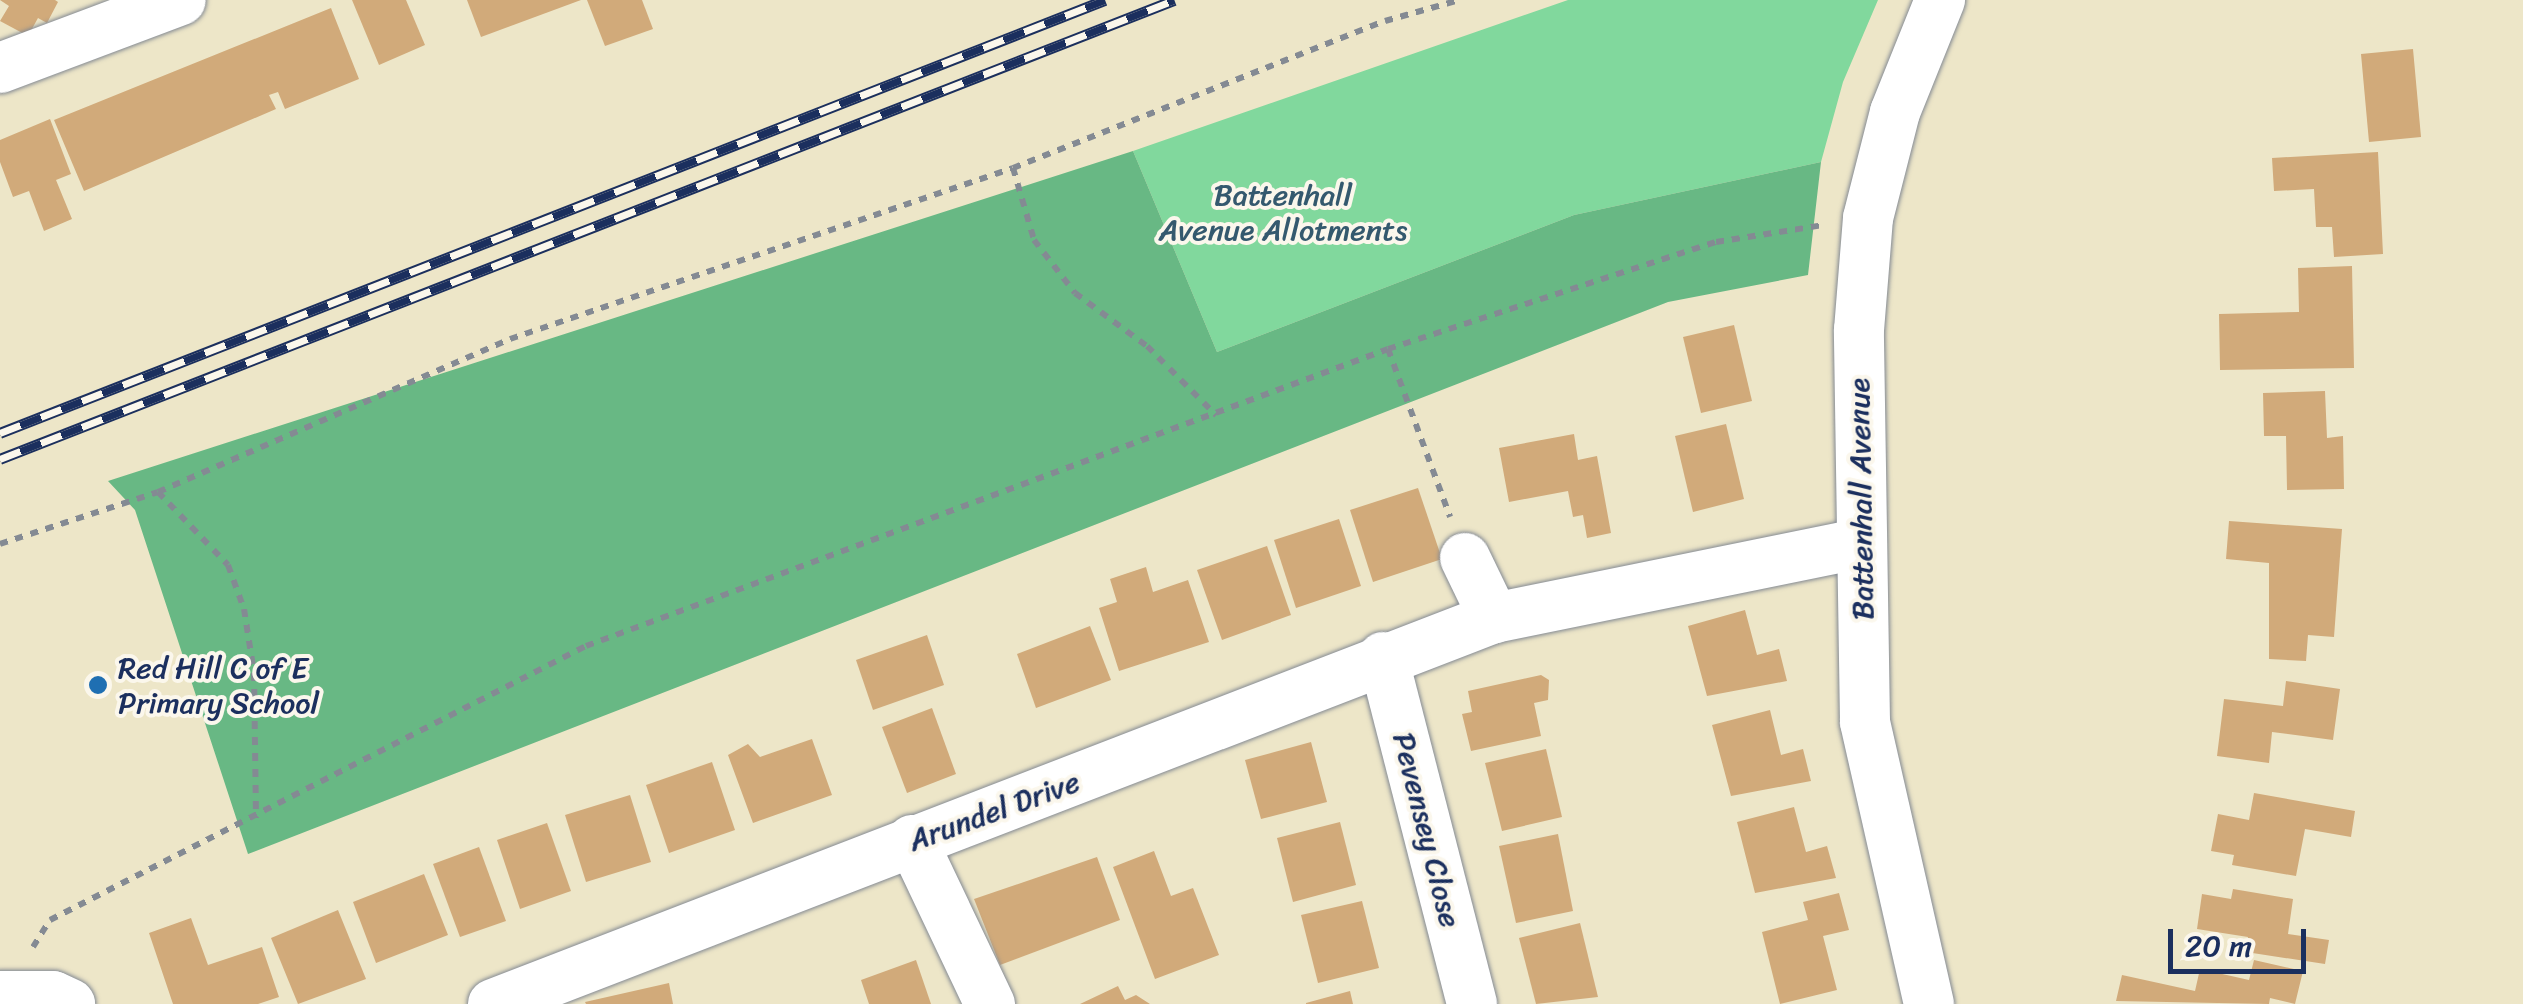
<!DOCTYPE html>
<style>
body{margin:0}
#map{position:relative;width:2523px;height:1004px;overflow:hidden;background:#ede6c8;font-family:Sriracha,sans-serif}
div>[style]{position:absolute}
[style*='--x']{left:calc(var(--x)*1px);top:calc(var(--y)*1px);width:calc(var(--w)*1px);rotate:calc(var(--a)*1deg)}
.green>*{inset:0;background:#81d89d}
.forest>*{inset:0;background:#68b884}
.building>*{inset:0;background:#d1aa7a}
.path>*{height:6px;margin-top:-3px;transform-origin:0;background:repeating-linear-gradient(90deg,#848a93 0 8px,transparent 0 16px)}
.roads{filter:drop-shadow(0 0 2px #848a93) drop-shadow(0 0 2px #848a93)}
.street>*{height:50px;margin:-25px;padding:0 25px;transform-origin:25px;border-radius:25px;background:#fff}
.rail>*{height:11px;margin-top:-5.5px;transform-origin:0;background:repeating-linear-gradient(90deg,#fbf7ec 0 22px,#1b2f5e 0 44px);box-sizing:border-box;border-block:2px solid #1b2f5e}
.dots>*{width:28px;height:28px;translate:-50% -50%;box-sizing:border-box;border:5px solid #fbf7ec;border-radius:50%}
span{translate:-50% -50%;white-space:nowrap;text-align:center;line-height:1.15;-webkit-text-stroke:8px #fbf7ec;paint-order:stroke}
.park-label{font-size:30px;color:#34596e}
.street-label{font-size:30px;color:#1b2f5e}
.poi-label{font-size:30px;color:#1b2f5e}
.left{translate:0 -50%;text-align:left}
.scale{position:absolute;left:2168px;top:929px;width:138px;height:45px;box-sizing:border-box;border:5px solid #1b2f5e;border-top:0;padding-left:12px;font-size:30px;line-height:35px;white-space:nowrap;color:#1b2f5e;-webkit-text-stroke:8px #fbf7ec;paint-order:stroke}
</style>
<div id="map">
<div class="green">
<i style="clip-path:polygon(1568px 0,1878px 0,1843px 82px,1821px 162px,1574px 215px,1217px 352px,1133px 151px)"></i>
</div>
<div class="forest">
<i style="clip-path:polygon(1133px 151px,1217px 352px,1574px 215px,1821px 162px,1808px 275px,1668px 302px,248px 854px,135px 510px,108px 481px)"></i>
</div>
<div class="building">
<i style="clip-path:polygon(0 0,55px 0,58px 2px,47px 23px,38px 18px,28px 36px,0 21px,9px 6px)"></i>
<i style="clip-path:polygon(352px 0,406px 0,425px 45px,379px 65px)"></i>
<i style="clip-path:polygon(467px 0,581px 0,481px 37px)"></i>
<i style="clip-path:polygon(587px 0,642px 0,653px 29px,605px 46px)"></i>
<i style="clip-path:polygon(331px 8px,359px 79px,285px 109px,278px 92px,269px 95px,276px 109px,84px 191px,54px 120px)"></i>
<i style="clip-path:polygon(2413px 49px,2421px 137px,2369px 142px,2361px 54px)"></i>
<i style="clip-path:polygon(50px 119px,71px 174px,56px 180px,72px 219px,44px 231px,29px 191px,13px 197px,0 162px,0 140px)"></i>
<i style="clip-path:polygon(2378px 152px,2383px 254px,2334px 257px,2332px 227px,2316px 227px,2314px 189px,2274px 191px,2272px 158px)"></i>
<i style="clip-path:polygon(2352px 266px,2354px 368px,2220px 370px,2219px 314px,2299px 312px,2298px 268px)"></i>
<i style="clip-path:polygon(1734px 325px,1752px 401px,1701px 413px,1683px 337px)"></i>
<i style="clip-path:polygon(2325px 391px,2327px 438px,2343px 436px,2344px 489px,2287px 490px,2286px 436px,2264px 436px,2263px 393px)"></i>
<i style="clip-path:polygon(1726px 424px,1744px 499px,1693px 512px,1675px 436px)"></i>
<i style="clip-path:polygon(1574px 434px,1578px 460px,1597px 456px,1611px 533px,1587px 538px,1583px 515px,1573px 517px,1568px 491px,1509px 502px,1499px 448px)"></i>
<i style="clip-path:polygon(1418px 488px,1442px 559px,1373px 582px,1350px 510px)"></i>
<i style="clip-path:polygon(1339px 519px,1361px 586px,1296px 608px,1274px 540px)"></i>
<i style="clip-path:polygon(2229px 521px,2342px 529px,2334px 637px,2308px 635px,2306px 661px,2269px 659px,2269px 563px,2226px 559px)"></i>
<i style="clip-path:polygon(1267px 546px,1291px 615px,1222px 640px,1197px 570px)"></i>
<i style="clip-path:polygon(1146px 567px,1153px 592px,1188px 580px,1209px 642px,1119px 671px,1099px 608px,1117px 602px,1110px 579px)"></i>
<i style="clip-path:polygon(1745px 610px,1757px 655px,1779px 649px,1787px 681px,1707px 696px,1688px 626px)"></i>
<i style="clip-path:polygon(1090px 626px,1111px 680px,1036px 708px,1017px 654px)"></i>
<i style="clip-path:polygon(927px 635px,944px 685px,873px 710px,856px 660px)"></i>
<i style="clip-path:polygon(1541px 675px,1549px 680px,1548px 700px,1534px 703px,1541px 736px,1471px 751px,1462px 714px,1472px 712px,1468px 691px)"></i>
<i style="clip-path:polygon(2286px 681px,2340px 689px,2333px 740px,2272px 732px,2269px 763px,2217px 756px,2224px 699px,2283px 706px)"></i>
<i style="clip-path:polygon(932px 708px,956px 774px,907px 793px,882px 727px)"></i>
<i style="clip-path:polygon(1770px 710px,1781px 755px,1803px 749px,1811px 781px,1731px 796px,1712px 725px)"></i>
<i style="clip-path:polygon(812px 739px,832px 795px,753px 823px,728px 755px,748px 744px,760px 757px)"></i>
<i style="clip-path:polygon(1311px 742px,1327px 802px,1261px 819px,1245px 760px)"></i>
<i style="clip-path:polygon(1546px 749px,1562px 817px,1502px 831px,1485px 763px)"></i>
<i style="clip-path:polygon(712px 762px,735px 830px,669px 853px,646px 785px)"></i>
<i style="clip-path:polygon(2254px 793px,2355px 811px,2351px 837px,2305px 829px,2296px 876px,2232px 865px,2234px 855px,2211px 851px,2218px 814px,2249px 820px)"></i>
<i style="clip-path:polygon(630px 795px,651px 862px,586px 882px,565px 815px)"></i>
<i style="clip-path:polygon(1794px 807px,1806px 852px,1827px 846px,1836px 878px,1755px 893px,1737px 822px)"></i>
<i style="clip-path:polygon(1340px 822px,1356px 885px,1293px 902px,1277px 838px)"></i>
<i style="clip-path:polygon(547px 823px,571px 891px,520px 909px,497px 840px)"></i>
<i style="clip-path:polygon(1558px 834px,1573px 911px,1516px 923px,1499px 846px)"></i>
<i style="clip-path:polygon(479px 847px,506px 921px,460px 937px,433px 864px)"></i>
<i style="clip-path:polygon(1154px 851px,1171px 896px,1193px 888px,1219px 955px,1155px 979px,1113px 867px)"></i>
<i style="clip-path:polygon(1097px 857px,1120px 920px,1000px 965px,974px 899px)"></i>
<i style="clip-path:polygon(424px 874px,448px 935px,376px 963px,353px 902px)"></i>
<i style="clip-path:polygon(2233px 889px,2293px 899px,2288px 934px,2329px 940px,2325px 964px,2246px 952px,2248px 937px,2197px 929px,2202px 894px,2231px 899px)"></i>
<i style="clip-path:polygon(1839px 893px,1849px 930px,1823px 936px,1837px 990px,1780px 1004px,1762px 932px,1808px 920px,1803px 902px)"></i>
<i style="clip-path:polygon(1362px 901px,1379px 968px,1318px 983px,1301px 915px)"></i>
<i style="clip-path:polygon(338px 910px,366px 979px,298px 1004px,271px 938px)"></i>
<i style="clip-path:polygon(191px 918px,208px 965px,262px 947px,279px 997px,258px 1004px,173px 1004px,149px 933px)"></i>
<i style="clip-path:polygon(1580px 923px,1598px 997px,1536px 1004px,1519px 938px)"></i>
<i style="clip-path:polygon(916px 960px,931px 1004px,869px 1004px,861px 980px)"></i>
<i style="clip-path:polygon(2254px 960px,2303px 971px,2295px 1004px,2270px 998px,2269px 1004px,2116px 1001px,2122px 975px,2195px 991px,2200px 969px,2249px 980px)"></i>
<i style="clip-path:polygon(669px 983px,673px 1004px,586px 1004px,585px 1002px)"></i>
<i style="clip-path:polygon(1118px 986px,1125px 1000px,1136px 995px,1150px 1004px,1080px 1004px)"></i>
<i style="clip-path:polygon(1350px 991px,1353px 1004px,1306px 1004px,1306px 1003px)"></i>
</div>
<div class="path">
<i style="--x:1013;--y:168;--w:75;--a:73.7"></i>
<i style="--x:1034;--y:240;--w:67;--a:52.3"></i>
<i style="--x:1075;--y:293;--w:89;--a:36.4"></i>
<i style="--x:1147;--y:346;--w:98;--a:45"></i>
<i style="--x:1388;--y:349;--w:179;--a:69.7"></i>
<i style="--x:158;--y:492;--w:101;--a:46.2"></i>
<i style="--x:228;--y:565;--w:47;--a:70"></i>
<i style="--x:244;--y:609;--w:65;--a:81.1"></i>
<i style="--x:254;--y:673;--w:145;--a:89.2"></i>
<i style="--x:0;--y:544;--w:166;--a:-18.2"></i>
<i style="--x:158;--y:492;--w:384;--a:-23.5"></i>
<i style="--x:510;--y:339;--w:531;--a:-18.78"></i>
<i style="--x:1013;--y:168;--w:400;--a:-21.6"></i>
<i style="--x:1385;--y:21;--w:77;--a:-15.8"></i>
<i style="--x:33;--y:947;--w:32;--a:-58"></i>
<i style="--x:50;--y:920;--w:602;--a:-27.08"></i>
<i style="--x:586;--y:646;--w:855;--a:-20.32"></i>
<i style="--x:1388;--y:349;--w:345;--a:-18.1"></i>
<i style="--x:1716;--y:242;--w:108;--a:-9"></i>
</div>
<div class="roads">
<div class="street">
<i style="--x:0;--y:68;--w:193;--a:-20.6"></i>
<i style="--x:1465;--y:558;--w:67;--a:64.2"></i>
<i style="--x:1383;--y:657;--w:358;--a:75.6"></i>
<i style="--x:912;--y:840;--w:182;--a:64.6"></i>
<i style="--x:0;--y:996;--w:53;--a:0"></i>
<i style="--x:53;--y:996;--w:19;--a:25"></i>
<i style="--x:493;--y:1004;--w:1073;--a:-21.09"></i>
<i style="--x:1494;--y:618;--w:375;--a:-11.5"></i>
<i style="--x:1929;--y:1004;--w:289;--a:-102.8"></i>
<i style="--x:1865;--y:722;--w:392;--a:-90.9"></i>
<i style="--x:1859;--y:330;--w:112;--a:-85.4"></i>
<i style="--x:1868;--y:218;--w:109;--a:-75.7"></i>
<i style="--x:1895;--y:112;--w:121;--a:-68.1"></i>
</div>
</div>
<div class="rail">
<i style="--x:0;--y:433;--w:1187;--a:-21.4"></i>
<i style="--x:0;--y:459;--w:1261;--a:-21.35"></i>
</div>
<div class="dots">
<i style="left:98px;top:685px;background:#1f6fb2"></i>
</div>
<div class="park-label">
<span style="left:1283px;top:212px">Battenhall<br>Avenue Allotments</span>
</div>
<div class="street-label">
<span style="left:1861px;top:499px;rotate:-91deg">Battenhall Avenue</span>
<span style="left:994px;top:811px;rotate:-20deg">Arundel Drive</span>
<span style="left:1427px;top:830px;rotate:76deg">Pevensey Close</span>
</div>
<div class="poi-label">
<span class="left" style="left:118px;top:685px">Red Hill C of E<br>Primary School</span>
</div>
<div class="scale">20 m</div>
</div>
